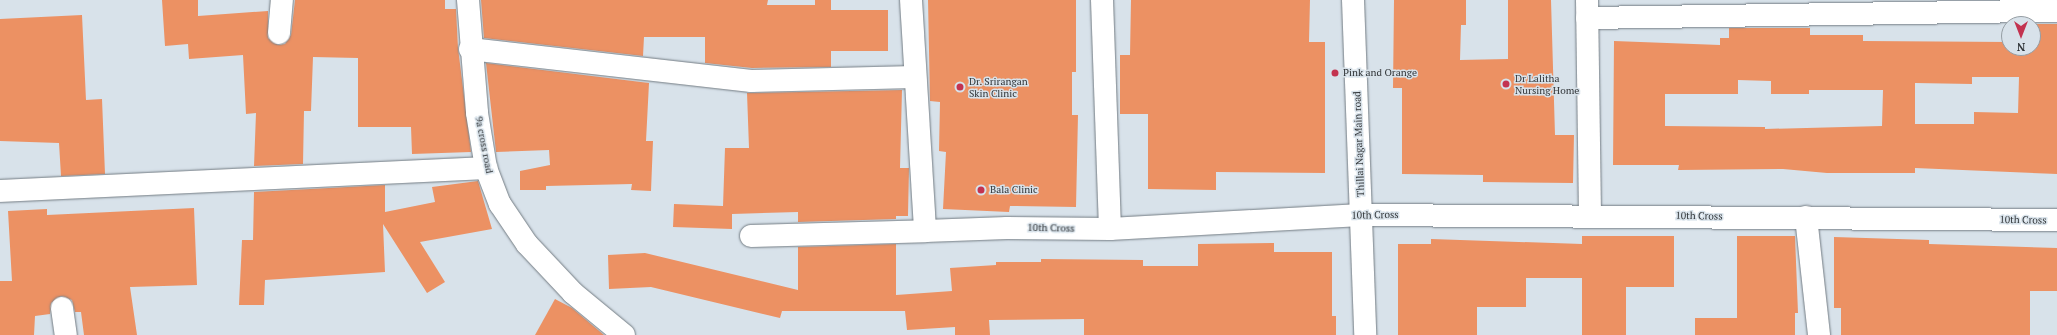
<!DOCTYPE html>
<style>
body{margin:0}
#map{position:relative;width:2057px;height:335px;overflow:hidden;background:#d8e2ea;font-family:"PT Serif",serif}
div>[style]{position:absolute}
[style*='--x']{left:calc(var(--x)*1px);top:calc(var(--y)*1px);width:calc(var(--w)*1px);rotate:calc(var(--a)*1deg)}
.building>*{inset:0;background:#ec9163}
.roads{filter:drop-shadow(0 0 1px #737c83) drop-shadow(0 0 1px #737c83)}
.street>*{height:22px;margin:-11px;padding:0 11px;transform-origin:11px;border-radius:11px;background:#fff}
.secondary>*{height:22px;margin:-11px;padding:0 11px;transform-origin:11px;border-radius:11px;background:#fff}
.dots>*{width:11px;height:11px;translate:-50% -50%;box-sizing:border-box;border:2px solid #d8e2ea;border-radius:50%}
span{translate:-50% -50%;white-space:nowrap;text-align:center;line-height:1.15;-webkit-text-stroke:3px #d8e2ea;paint-order:stroke}
.poi-label{font-size:10px;color:#313538}
.left{translate:0 -50%;text-align:left}
.street-label{font-size:10px;color:#313538}
.north{position:absolute;left:2001px;top:16px;width:40px;height:40px;box-sizing:border-box;background:#d8e2ea;border:1px solid #959da3;border-radius:50%;rotate:180deg;font-size:11px;font-weight:700;line-height:16px;text-align:center;color:#313538}
.north::after{content:'';display:block;margin:auto;width:14px;height:18px;background:#c33350;clip-path:polygon(50% 0,100% 100%,50% 72%,0 100%)}
</style>
<div id="map">
<div class="building">
<i style="clip-path:polygon(162px 0,198px 0,198px 16px,268px 11px,268px 38px,278px 45px,285px 44px,291px 35px,295px 0,445px 0,445px 9px,456px 9px,458px 48px,471px 152px,412px 154px,411px 127px,358px 127px,358px 58px,313px 57px,311px 111px,304px 111px,303px 164px,254px 166px,256px 113px,246px 114px,243px 55px,189px 59px,188px 44px,165px 46px)"></i>
<i style="clip-path:polygon(481px 0,768px 0,767px 5px,815px 5px,815px 0,831px 0,831px 10px,888px 10px,888px 51px,831px 51px,831px 67px,752px 68px,705px 63px,705px 37px,644px 37px,643px 56px,484px 38px)"></i>
<i style="clip-path:polygon(928px 0,1076px 0,1076px 72px,1072px 72px,1072px 115px,1078px 115px,1076px 207px,1010px 206px,1009px 212px,943px 209px,946px 152px,939px 151px,940px 102px,930px 101px)"></i>
<i style="clip-path:polygon(1131px 0,1310px 0,1309px 42px,1325px 42px,1325px 173px,1216px 172px,1216px 190px,1148px 189px,1148px 114px,1120px 114px,1120px 55px,1130px 55px)"></i>
<i style="clip-path:polygon(1394px 0,1466px 0,1466px 25px,1461px 25px,1460px 60px,1508px 59px,1508px 0,1551px 0,1555px 135px,1574px 135px,1573px 183px,1483px 182px,1483px 175px,1402px 174px,1402px 88px,1393px 88px)"></i>
<i style="clip-path:polygon(82px 15px,86px 100px,102px 99px,105px 174px,61px 176px,59px 143px,0 141px,0 19px)"></i>
<i style="clip-path:polygon(evenodd,2024px 24px,2057px 24px,2057px 174px,1915px 168px,1915px 173px,1827px 173px,1783px 169px,1678px 170px,1679px 165px,1613px 165px,1614px 41px,1720px 45px,1720px 38px,1729px 38px,1729px 28px,1810px 28px,1810px 35px,1863px 35px,1863px 41px,2009px 42px,2009px 48px,2033px 48px,2033px 24px,2024px 24px,1972px 77px,2019px 77px,2018px 113px,1974px 112px,1974px 124px,1915px 124px,1915px 83px,1972px 84px,1972px 77px,2024px 24px,1738px 80px,1771px 81px,1771px 94px,1809px 94px,1809px 90px,1883px 90px,1882px 126px,1765px 129px,1765px 127px,1665px 126px,1665px 94px,1738px 94px,1738px 80px)"></i>
<i style="clip-path:polygon(486px 63px,649px 83px,646px 141px,653px 141px,651px 191px,631px 190px,632px 184px,546px 186px,546px 190px,520px 190px,520px 171px,550px 165px,549px 150px,496px 152px)"></i>
<i style="clip-path:polygon(902px 90px,900px 168px,909px 168px,908px 216px,896px 216px,896px 219px,798px 222px,798px 212px,732px 214px,732px 229px,673px 227px,674px 204px,723px 206px,725px 148px,749px 148px,747px 93px)"></i>
<i style="clip-path:polygon(478px 181px,492px 229px,420px 242px,445px 282px,427px 293px,383px 224px,385px 272px,265px 280px,264px 305px,239px 305px,242px 240px,253px 240px,254px 192px,385px 185px,385px 212px,435px 202px,432px 187px)"></i>
<i style="clip-path:polygon(194px 208px,197px 285px,130px 287px,137px 335px,84px 335px,81px 312px,75px 312px,72px 300px,61px 296px,51px 303px,50px 314px,35px 316px,34px 335px,0 335px,0 281px,12px 281px,8px 211px,47px 209px,47px 215px)"></i>
<i style="clip-path:polygon(1582px 236px,1674px 236px,1674px 287px,1626px 287px,1626px 335px,1582px 335px,1582px 278px,1526px 278px,1526px 307px,1477px 307px,1477px 335px,1398px 335px,1398px 244px,1431px 244px,1431px 239px,1582px 244px)"></i>
<i style="clip-path:polygon(1737px 236px,1795px 236px,1798px 313px,1795px 313px,1795px 335px,1695px 335px,1695px 318px,1737px 318px)"></i>
<i style="clip-path:polygon(1834px 237px,1929px 240px,1929px 244px,2057px 248px,2057px 291px,2030px 291px,2030px 335px,1841px 335px,1841px 308px,1834px 308px)"></i>
<i style="clip-path:polygon(1274px 243px,1274px 252px,1332px 252px,1332px 316px,1336px 316px,1336px 335px,1084px 335px,1084px 319px,989px 320px,990px 335px,955px 335px,955px 327px,907px 330px,905px 311px,782px 311px,780px 318px,651px 287px,609px 289px,608px 255px,645px 253px,798px 290px,798px 247px,896px 244px,896px 295px,952px 291px,950px 268px,996px 265px,996px 262px,1041px 262px,1041px 259px,1143px 260px,1143px 266px,1198px 266px,1198px 244px)"></i>
<i style="clip-path:polygon(555px 299px,572px 308px,604px 335px,535px 335px)"></i>
</div>
<div class="roads">
<div class="street">
<i style="--x:468;--y:0;--w:113;--a:85.4"></i>
<i style="--x:477;--y:113;--w:56;--a:80.7"></i>
<i style="--x:486;--y:168;--w:39;--a:69"></i>
<i style="--x:500;--y:204;--w:48;--a:56"></i>
<i style="--x:527;--y:244;--w:67;--a:46.8"></i>
<i style="--x:573;--y:293;--w:66;--a:39.5"></i>
<i style="--x:911;--y:0;--w:231;--a:86.5"></i>
<i style="--x:925;--y:231;--w:82;--a:-2.1"></i>
<i style="--x:1007;--y:228;--w:103;--a:0.6"></i>
<i style="--x:1110;--y:229;--w:251;--a:-3.2"></i>
<i style="--x:1102;--y:0;--w:229;--a:88"></i>
<i style="--x:1587;--y:0;--w:215;--a:89.2"></i>
<i style="--x:1587;--y:18;--w:470;--a:-0.9"></i>
<i style="--x:279;--y:33;--w:33;--a:-85"></i>
<i style="--x:470;--y:49;--w:283;--a:6.5"></i>
<i style="--x:751;--y:81;--w:164;--a:-1.4"></i>
<i style="--x:0;--y:191;--w:487;--a:-2.7"></i>
<i style="--x:1806;--y:217;--w:119;--a:83.7"></i>
<i style="--x:751;--y:236;--w:174;--a:-1.6"></i>
<i style="--x:62;--y:308;--w:27;--a:82"></i>
</div>
<div class="secondary">
<i style="--x:1353;--y:0;--w:335;--a:87.9"></i>
<i style="--x:1361;--y:215;--w:696;--a:0.41"></i>
</div>
</div>
<div class="dots">
<i style="left:1335px;top:73px;background:#c33350"></i>
<i style="left:1506px;top:84px;background:#c33350"></i>
<i style="left:960px;top:87px;background:#c33350"></i>
<i style="left:981px;top:190px;background:#c33350"></i>
</div>
<div class="poi-label">
<span class="left" style="left:1343px;top:73px">Pink and Orange</span>
<span class="left" style="left:1515px;top:84px">Dr Lalitha<br>Nursing Home</span>
<span class="left" style="left:969px;top:87px">Dr. Srirangan<br>Skin Clinic</span>
<span class="left" style="left:990px;top:190px">Bala Clinic</span>
</div>
<div class="street-label">
<span style="left:1359px;top:144px;rotate:-92deg">Thillai Nagar Main road</span>
<span style="left:484px;top:145px;rotate:79deg">9a cross road</span>
<span style="left:1375px;top:215px;rotate:-1deg">10th Cross</span>
<span style="left:1699px;top:216px;rotate:1deg">10th Cross</span>
<span style="left:2023px;top:220px;rotate:1deg">10th Cross</span>
<span style="left:1051px;top:228px;rotate:1deg">10th Cross</span>
</div>
<div class="north">N</div>
</div>
